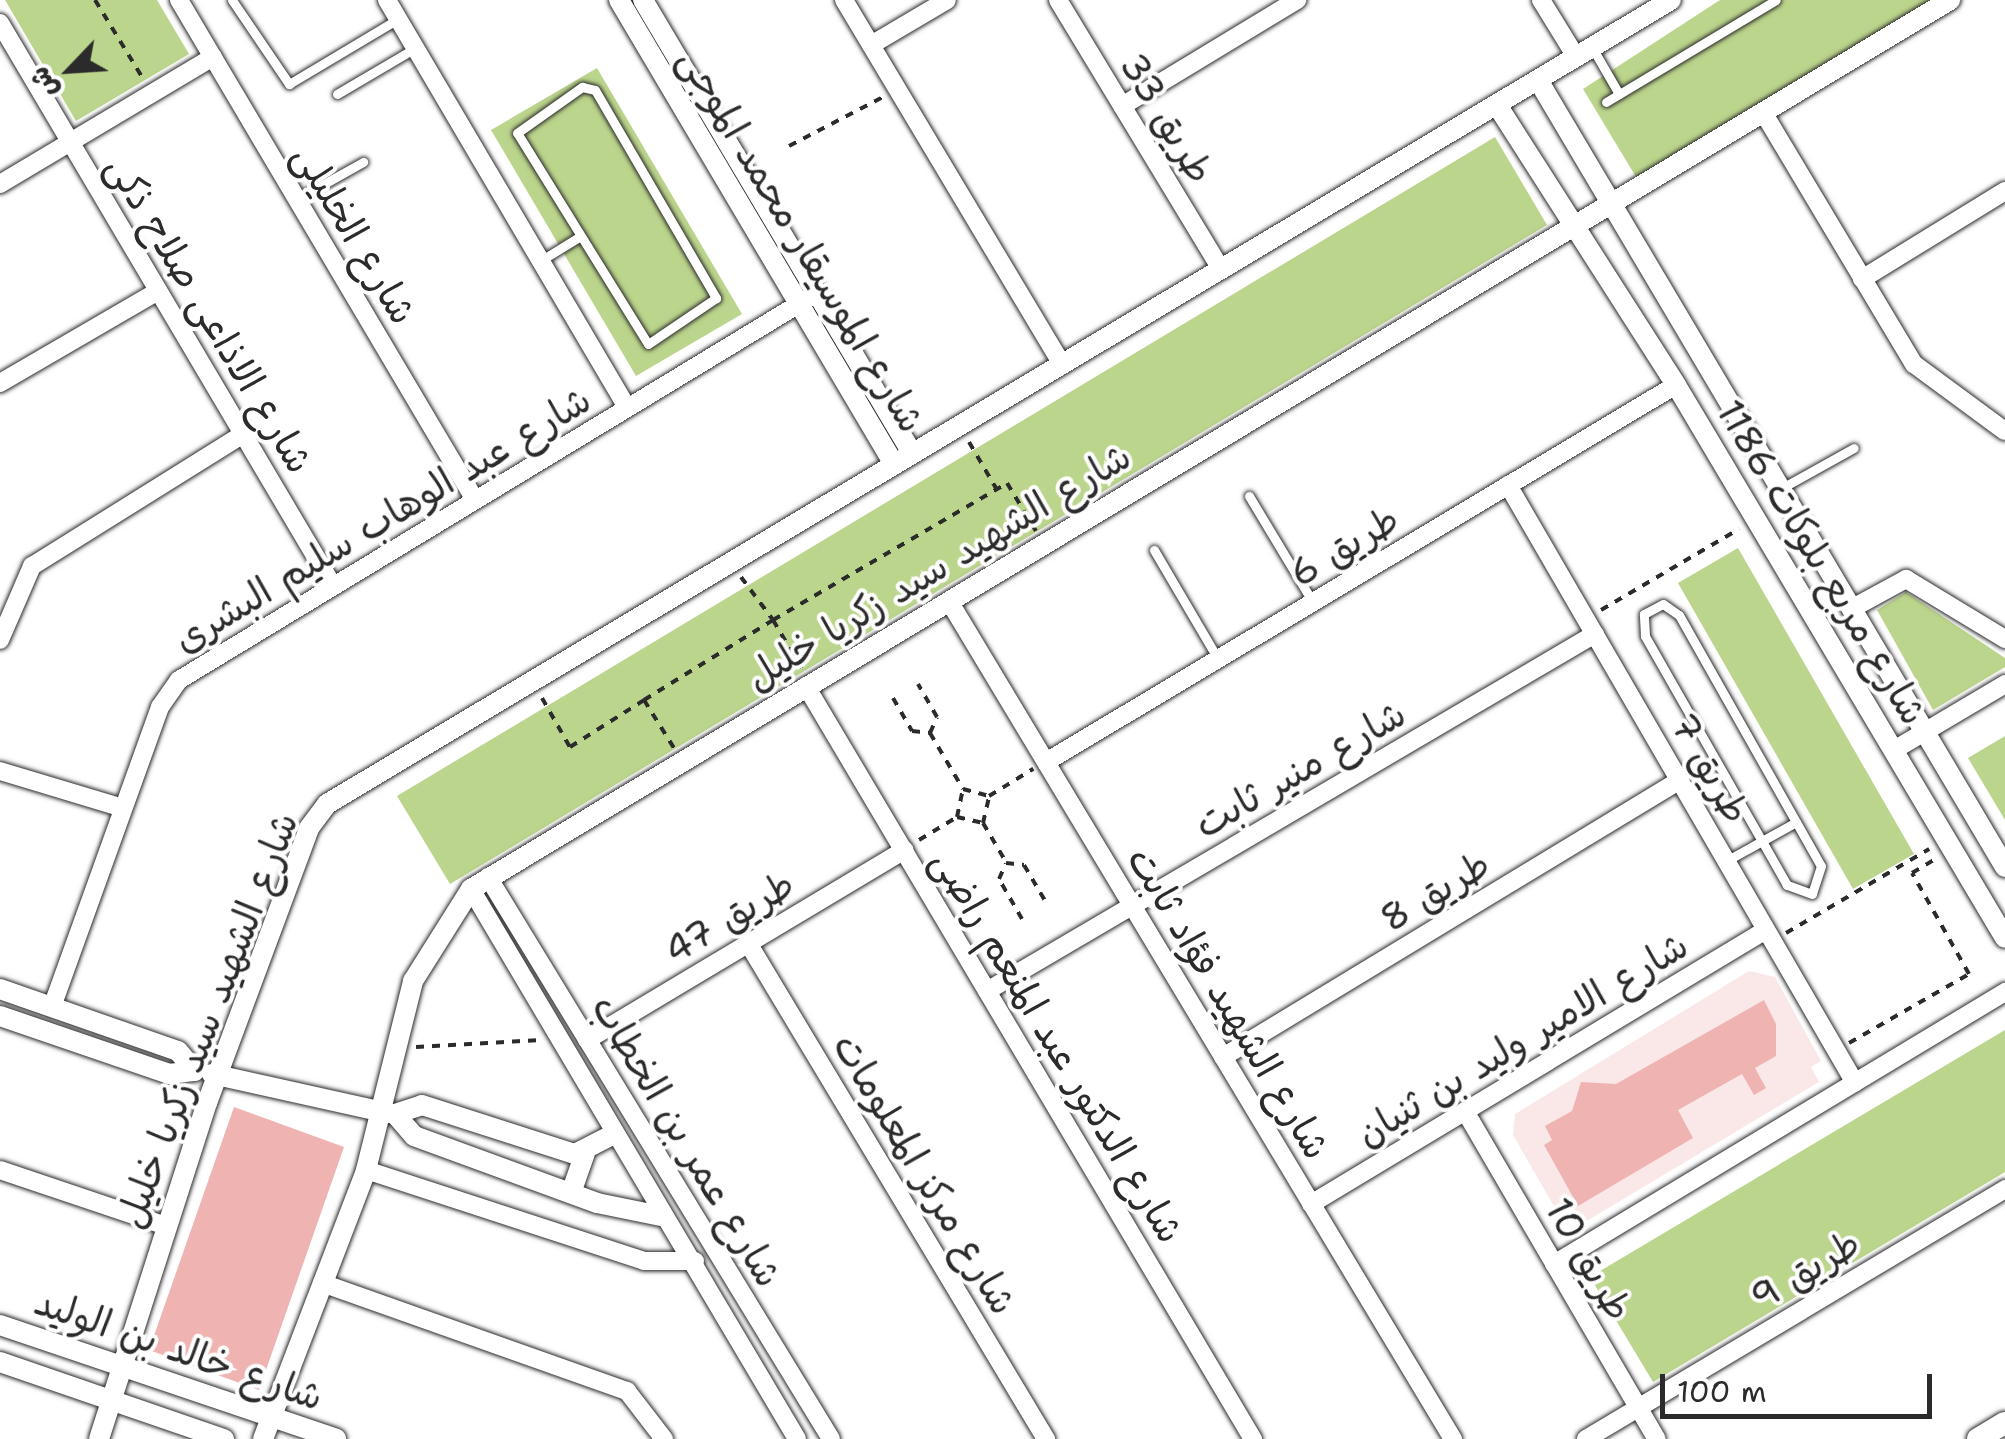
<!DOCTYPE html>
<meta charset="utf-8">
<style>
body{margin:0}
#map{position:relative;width:2005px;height:1439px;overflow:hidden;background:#fff;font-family:"Shantell Sans","Playpen Sans Arabic",sans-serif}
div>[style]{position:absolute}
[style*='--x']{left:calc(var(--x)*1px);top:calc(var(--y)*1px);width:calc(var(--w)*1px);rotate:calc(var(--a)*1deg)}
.built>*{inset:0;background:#fae8e8}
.green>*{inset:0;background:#bcd58c}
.building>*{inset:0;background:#efb3b2}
.path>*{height:4px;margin-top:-2px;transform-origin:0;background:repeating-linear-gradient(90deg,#2b2b2b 0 8px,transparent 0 16px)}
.roads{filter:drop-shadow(0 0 2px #2b2b2b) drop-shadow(0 0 2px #2b2b2b)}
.service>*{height:9px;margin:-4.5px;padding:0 4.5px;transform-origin:4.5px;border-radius:4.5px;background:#fff}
.minor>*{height:18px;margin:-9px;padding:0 9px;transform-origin:9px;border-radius:9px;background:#fff}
.tertiary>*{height:20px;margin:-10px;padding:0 10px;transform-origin:10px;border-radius:10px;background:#fff}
.secondary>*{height:22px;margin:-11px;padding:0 11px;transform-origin:11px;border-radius:11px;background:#fff}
span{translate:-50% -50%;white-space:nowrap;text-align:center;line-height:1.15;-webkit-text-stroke:8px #fff;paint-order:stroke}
.street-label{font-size:38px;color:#2b2b2b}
.north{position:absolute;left:20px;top:20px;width:100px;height:100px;-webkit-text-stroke:8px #fff;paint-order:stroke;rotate:245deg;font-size:28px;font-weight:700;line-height:40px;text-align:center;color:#2b2b2b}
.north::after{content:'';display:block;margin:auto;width:35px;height:45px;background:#2b2b2b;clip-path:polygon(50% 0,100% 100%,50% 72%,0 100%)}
.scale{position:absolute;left:1660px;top:1374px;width:272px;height:45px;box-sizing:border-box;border:5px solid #2b2b2b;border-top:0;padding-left:12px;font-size:30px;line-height:35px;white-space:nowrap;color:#2b2b2b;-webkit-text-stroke:8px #fff;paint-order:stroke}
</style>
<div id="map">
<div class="built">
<i style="clip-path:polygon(1749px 971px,1775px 977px,1821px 1061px,1811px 1067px,1819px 1082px,1585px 1222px,1559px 1215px,1513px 1135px,1515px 1114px)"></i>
</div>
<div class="green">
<i style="clip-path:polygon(5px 0,157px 0,189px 54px,76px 121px)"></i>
<i style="clip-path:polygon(1720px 0,1948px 0,1636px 177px,1583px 89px)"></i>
<i style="clip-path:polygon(597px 68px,742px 314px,636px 376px,491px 130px)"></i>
<i style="clip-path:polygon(1495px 137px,1547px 225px,450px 884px,397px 796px)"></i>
<i style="clip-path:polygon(1738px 548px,1914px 854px,1853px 889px,1678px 583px)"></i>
<i style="clip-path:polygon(1906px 592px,2005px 658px,2005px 667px,1933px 710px,1877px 610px)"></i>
<i style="clip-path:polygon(2005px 736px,2005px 820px,1968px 758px)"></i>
<i style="clip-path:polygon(2005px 1030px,2005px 1172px,1653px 1382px,1590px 1277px)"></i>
</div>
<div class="building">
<i style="clip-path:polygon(1764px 1000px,1776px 1024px,1776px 1056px,1755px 1068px,1766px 1088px,1754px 1095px,1742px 1074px,1678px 1110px,1693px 1138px,1578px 1206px,1544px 1145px,1552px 1140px,1545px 1126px,1572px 1111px,1581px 1082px,1616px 1084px)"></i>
<i style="clip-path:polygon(234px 1107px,344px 1147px,259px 1390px,149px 1350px)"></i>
</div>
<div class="path">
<i style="--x:95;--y:0;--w:90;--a:58.6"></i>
<i style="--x:789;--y:146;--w:106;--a:-27.5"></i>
<i style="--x:969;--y:442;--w:56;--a:59.7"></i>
<i style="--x:741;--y:577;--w:54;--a:53.3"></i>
<i style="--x:773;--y:620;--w:271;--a:-30.3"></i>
<i style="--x:1007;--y:483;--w:56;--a:58.9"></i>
<i style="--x:1601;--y:610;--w:160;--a:-30.4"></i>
<i style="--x:542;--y:698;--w:56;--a:60.3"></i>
<i style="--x:570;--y:747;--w:88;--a:-32.4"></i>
<i style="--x:644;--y:700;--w:57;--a:58"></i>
<i style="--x:893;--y:698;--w:38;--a:60"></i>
<i style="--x:912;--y:731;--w:18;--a:6"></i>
<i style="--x:930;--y:733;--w:17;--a:-66"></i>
<i style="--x:937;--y:717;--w:38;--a:-120"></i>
<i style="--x:644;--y:700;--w:152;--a:-31.8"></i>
<i style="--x:773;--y:620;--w:57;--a:59.4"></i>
<i style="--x:930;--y:733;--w:65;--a:59.5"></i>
<i style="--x:957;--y:817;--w:27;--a:13"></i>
<i style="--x:983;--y:823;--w:28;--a:-77"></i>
<i style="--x:983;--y:823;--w:45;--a:59.5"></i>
<i style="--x:919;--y:840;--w:44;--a:-31.2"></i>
<i style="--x:957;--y:817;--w:29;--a:-78"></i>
<i style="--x:963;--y:789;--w:27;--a:15"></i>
<i style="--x:989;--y:796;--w:52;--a:-31.5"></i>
<i style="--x:1022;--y:919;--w:46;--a:-119.9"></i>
<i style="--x:999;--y:879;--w:17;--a:-66"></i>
<i style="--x:1006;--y:863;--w:18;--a:6"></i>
<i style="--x:1024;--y:865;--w:45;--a:59.5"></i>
<i style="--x:1786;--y:933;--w:166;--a:-30.4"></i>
<i style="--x:1849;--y:1043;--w:138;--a:-29.9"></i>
<i style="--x:1969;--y:974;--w:116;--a:-119.4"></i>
<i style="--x:1912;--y:873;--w:27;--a:-31"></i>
<i style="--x:416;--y:1047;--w:126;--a:-3.2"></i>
</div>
<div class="roads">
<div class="service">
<i style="--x:232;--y:0;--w:102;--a:55.8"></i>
<i style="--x:289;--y:84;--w:127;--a:-30.8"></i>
<i style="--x:1593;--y:49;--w:52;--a:60"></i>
<i style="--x:582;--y:87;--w:13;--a:13"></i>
<i style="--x:595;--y:90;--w:241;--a:59.8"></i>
<i style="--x:716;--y:298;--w:82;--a:145.9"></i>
<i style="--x:648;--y:344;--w:248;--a:-121.8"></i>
<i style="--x:517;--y:133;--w:80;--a:-35.3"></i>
<i style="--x:337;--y:94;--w:91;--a:-30.5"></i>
<i style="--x:1606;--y:102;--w:198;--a:-31"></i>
<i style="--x:297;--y:199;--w:76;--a:-29.3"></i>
<i style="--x:540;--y:261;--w:46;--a:-31.6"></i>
<i style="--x:1782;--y:488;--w:82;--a:-29.1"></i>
<i style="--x:1249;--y:496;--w:122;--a:59"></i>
<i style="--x:1154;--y:550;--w:126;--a:59.6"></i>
<i style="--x:1663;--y:604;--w:19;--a:35"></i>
<i style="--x:1679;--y:615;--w:288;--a:60.5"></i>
<i style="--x:1821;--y:866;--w:29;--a:108"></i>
<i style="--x:1812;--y:894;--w:27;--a:-160"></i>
<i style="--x:1787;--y:885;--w:287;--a:-119.7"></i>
<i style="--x:1645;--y:636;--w:22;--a:-93"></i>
<i style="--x:1644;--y:614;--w:21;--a:-28"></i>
<i style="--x:1726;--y:861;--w:80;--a:-29.1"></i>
</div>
<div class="minor">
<i style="--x:179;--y:0;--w:581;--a:59.37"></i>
<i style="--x:387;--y:0;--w:473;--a:59.5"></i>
<i style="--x:844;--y:0;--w:424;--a:59.1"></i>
<i style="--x:1058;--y:0;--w:315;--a:58.8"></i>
<i style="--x:1541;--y:0;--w:67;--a:58.4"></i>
<i style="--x:0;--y:23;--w:654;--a:59.4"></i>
<i style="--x:871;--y:45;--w:88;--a:-30.6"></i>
<i style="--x:1122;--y:106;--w:205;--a:-31.2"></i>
<i style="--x:1763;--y:112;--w:294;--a:59.1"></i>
<i style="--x:1914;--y:364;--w:113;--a:36.4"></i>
<i style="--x:0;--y:184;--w:248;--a:-30.8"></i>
<i style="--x:1862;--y:279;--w:168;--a:-31.6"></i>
<i style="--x:0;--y:383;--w:183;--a:-30.2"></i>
<i style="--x:1508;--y:485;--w:691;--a:59.87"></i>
<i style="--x:949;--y:601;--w:978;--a:58.98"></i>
<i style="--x:1851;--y:609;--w:63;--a:-28.6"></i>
<i style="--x:1906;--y:579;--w:116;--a:31.2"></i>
<i style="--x:0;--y:640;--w:81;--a:-66.6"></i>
<i style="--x:32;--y:566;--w:249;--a:-32"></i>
<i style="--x:806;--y:686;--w:876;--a:59.31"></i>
<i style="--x:1894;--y:750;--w:129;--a:-30.7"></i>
<i style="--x:1046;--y:762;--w:734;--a:-30.9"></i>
<i style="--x:0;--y:771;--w:128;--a:16.7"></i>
<i style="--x:488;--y:877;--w:658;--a:58.6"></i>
<i style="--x:471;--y:889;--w:639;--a:59.34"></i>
<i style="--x:748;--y:943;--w:579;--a:59"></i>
<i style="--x:987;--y:991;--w:705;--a:-30.42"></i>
<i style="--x:52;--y:1007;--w:319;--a:-70.2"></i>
<i style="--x:160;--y:707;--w:33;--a:-55"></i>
<i style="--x:179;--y:680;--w:746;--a:-31.24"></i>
<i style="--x:587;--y:1040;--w:370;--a:-30.9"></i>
<i style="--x:1223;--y:1057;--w:534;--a:-31.22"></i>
<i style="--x:1465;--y:1111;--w:380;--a:59.7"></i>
<i style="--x:0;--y:1170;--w:175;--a:18.6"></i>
<i style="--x:366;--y:1170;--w:293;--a:18.1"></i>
<i style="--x:644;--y:1261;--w:51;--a:0"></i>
<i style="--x:1311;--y:1204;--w:531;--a:-31.06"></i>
<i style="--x:1554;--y:1264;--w:527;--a:-31.09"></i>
<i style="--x:322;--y:1283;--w:324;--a:19.5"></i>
<i style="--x:627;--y:1391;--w:61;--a:52.4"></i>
<i style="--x:1586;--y:1439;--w:488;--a:-30.8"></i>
</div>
<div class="tertiary">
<i style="--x:619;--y:0;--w:539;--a:59.35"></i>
<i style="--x:643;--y:0;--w:527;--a:59.3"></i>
<i style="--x:1538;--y:80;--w:915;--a:59.32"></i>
<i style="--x:1497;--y:105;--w:332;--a:57.4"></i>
<i style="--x:1676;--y:385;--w:643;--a:59.25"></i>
<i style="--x:0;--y:989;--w:188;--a:19.2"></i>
<i style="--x:178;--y:1051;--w:26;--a:50"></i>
<i style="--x:0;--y:1016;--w:179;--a:18.9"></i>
<i style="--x:169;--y:1074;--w:26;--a:-7"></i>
<i style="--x:212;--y:1074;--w:180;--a:12.5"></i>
<i style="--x:395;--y:1114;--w:29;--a:49"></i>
<i style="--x:414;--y:1136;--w:195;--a:20.1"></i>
<i style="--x:597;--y:1203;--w:65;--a:11.5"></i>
<i style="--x:395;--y:1114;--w:28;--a:-18"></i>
<i style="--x:422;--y:1105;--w:161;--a:17.8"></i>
<i style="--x:575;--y:1154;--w:42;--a:-27.2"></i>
<i style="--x:571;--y:1193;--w:42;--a:-70.7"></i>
<i style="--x:0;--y:1325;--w:355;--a:18.7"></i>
<i style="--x:0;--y:1362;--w:237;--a:19"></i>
<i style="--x:99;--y:1439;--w:353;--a:-72.2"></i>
<i style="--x:207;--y:1103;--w:293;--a:-69.6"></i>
<i style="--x:309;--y:828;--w:30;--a:-53"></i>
<i style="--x:327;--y:804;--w:1566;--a:-30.89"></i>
<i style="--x:263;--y:1439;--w:288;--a:-69"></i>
<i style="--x:366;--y:1170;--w:195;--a:-76"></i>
<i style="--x:413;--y:981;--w:109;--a:-57.8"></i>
<i style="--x:471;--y:889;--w:1726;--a:-31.01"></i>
</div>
<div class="secondary">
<i style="--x:1978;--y:1439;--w:31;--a:-31"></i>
</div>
</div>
<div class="street-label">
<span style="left:1167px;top:118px;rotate:59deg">طريق 33</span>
<span style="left:355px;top:234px;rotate:59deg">شارع الخليلى</span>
<span style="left:802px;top:240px;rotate:59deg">شارع الموسيقار محمد الموجى</span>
<span style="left:210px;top:314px;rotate:59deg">شارع الاذاعى صلاح ذكى</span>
<span style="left:382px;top:519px;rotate:-31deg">شارع عبد الوهاب سليم البشرى</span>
<span style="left:1344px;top:546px;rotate:-31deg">طريق 6</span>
<span style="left:1822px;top:562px;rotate:59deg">شارع مربع بلوكات 1186</span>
<span style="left:938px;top:566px;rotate:-31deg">شارع الشهيد سيد زكريا خليل</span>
<span style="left:1710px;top:768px;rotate:60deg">طريق 7</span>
<span style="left:1300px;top:769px;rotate:-30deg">شارع منير ثابت</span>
<span style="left:1435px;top:891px;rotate:-31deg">طريق 8</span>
<span style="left:729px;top:917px;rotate:-31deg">طريق 47</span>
<span style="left:1229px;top:1003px;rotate:59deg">شارع الشهيد فؤاد ثابت</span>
<span style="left:207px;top:1020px;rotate:-69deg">شارع الشهيد سيد زكريا خليل</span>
<span style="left:1522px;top:1039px;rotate:-31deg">شارع الامير وليد بن ثنيان</span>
<span style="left:1058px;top:1046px;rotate:59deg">شارع الدكتور عبد المنعم راضى</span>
<span style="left:687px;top:1141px;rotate:59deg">شارع عمر بن الخطاب</span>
<span style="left:925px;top:1174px;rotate:59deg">شارع مركز المعلومات</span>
<span style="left:1589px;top:1259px;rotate:60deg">طريق 10</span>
<span style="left:1805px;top:1270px;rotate:-31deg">طريق 9</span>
<span style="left:179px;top:1349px;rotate:19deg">شارع خالد بن الوليد</span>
</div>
<div class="north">ش</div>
<div class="scale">100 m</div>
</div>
